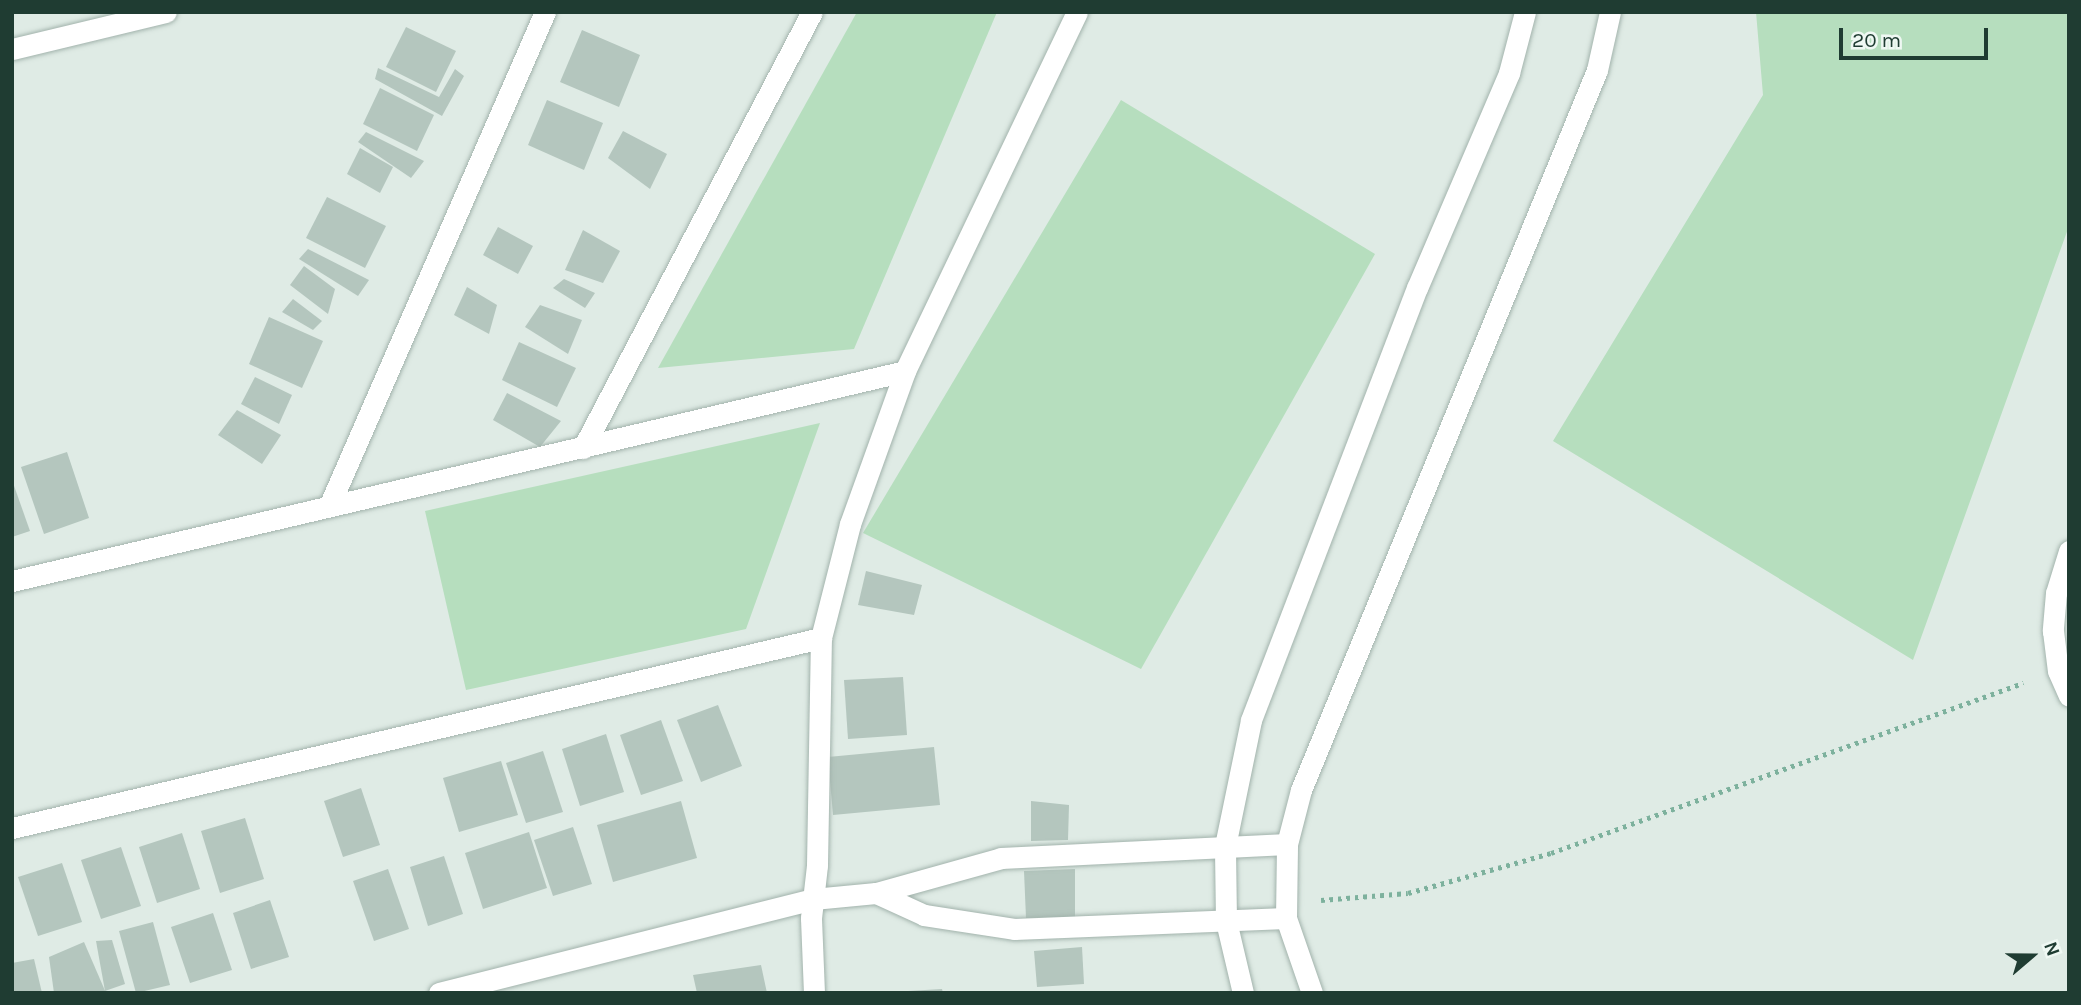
<!DOCTYPE html>
<style>
body{margin:0}
#map{position:relative;width:2081px;height:1005px;overflow:hidden;background:#dfebe5;font-family:Karla,sans-serif}
div>[style]{position:absolute}
[style*='--x']{left:calc(var(--x)*1px);top:calc(var(--y)*1px);width:calc(var(--w)*1px);rotate:calc(var(--a)*1deg)}
.green>*{inset:0;background:#b6debe}
.building>*{inset:0;background:#b4c6be}
.path>*{height:4.5px;margin-top:-2.25px;transform-origin:0;background:repeating-linear-gradient(90deg,#7db19d 0 3.5px,transparent 0 8.5px)}
.roads{filter:drop-shadow(0 0 2px #a2b3ac) drop-shadow(0 0 2px #a2b3ac)}
.minor>*{height:21px;margin:-10.5px;padding:0 10.5px;transform-origin:10.5px;border-radius:10.5px;background:#fff}
span{translate:-50% -50%;white-space:nowrap;text-align:center;line-height:1.15;-webkit-text-stroke:5px #eff8f3;paint-order:stroke}
.frame{position:absolute;inset:0;border:14px solid #1f3c32;pointer-events:none}
.north{position:absolute;left:1997px;top:921px;width:70px;height:70px;-webkit-text-stroke:5px #eff8f3;paint-order:stroke;rotate:70deg;font-size:19px;font-weight:700;line-height:28px;text-align:center;color:#1f3c32}
.north::after{content:'';display:block;margin:auto;width:24px;height:32px;background:#1f3c32;clip-path:polygon(50% 0,100% 100%,50% 72%,0 100%)}
.scale{position:absolute;left:1839px;top:28px;width:149px;height:32px;box-sizing:border-box;border:4px solid #1f3c32;border-top:0;padding-left:9px;font-size:21px;line-height:24px;white-space:nowrap;color:#1f3c32;-webkit-text-stroke:5px #eff8f3;paint-order:stroke}
</style>
<div id="map">
<div class="green">
<i style="clip-path:polygon(857px 12px,997px 12px,854px 349px,658px 368px)"></i>
<i style="clip-path:polygon(1756px 12px,2069px 12px,2069px 226px,1913px 660px,1553px 441px,1763px 95px)"></i>
<i style="clip-path:polygon(1121px 100px,1375px 254px,1141px 669px,863px 533px)"></i>
<i style="clip-path:polygon(820px 423px,746px 629px,466px 690px,425px 511px)"></i>
</div>
<div class="building">
<i style="clip-path:polygon(406px 27px,456px 51px,436px 92px,386px 67px)"></i>
<i style="clip-path:polygon(582px 30px,640px 55px,619px 107px,560px 82px)"></i>
<i style="clip-path:polygon(378px 68px,439px 97px,455px 69px,464px 76px,442px 116px,375px 79px)"></i>
<i style="clip-path:polygon(380px 88px,434px 115px,417px 151px,363px 124px)"></i>
<i style="clip-path:polygon(547px 100px,603px 123px,584px 170px,528px 145px)"></i>
<i style="clip-path:polygon(623px 131px,667px 154px,650px 189px,608px 158px)"></i>
<i style="clip-path:polygon(366px 132px,424px 161px,411px 178px,358px 142px)"></i>
<i style="clip-path:polygon(360px 148px,393px 167px,380px 193px,347px 174px)"></i>
<i style="clip-path:polygon(327px 197px,386px 226px,365px 268px,306px 238px)"></i>
<i style="clip-path:polygon(498px 227px,533px 246px,518px 274px,483px 255px)"></i>
<i style="clip-path:polygon(583px 230px,620px 251px,603px 283px,565px 270px)"></i>
<i style="clip-path:polygon(308px 249px,369px 280px,358px 296px,299px 259px)"></i>
<i style="clip-path:polygon(304px 266px,335px 289px,328px 314px,290px 285px)"></i>
<i style="clip-path:polygon(564px 279px,595px 293px,585px 308px,553px 288px)"></i>
<i style="clip-path:polygon(467px 287px,497px 305px,489px 334px,454px 315px)"></i>
<i style="clip-path:polygon(293px 299px,322px 321px,313px 330px,282px 312px)"></i>
<i style="clip-path:polygon(540px 305px,582px 320px,568px 354px,525px 327px)"></i>
<i style="clip-path:polygon(269px 317px,323px 341px,302px 388px,249px 364px)"></i>
<i style="clip-path:polygon(519px 342px,576px 368px,557px 407px,502px 380px)"></i>
<i style="clip-path:polygon(255px 377px,292px 395px,279px 424px,241px 404px)"></i>
<i style="clip-path:polygon(507px 393px,561px 421px,540px 447px,493px 420px)"></i>
<i style="clip-path:polygon(237px 410px,281px 435px,262px 464px,218px 435px)"></i>
<i style="clip-path:polygon(67px 452px,89px 518px,44px 534px,21px 467px)"></i>
<i style="clip-path:polygon(12px 480px,30px 531px,12px 537px)"></i>
<i style="clip-path:polygon(866px 571px,922px 585px,914px 615px,858px 605px)"></i>
<i style="clip-path:polygon(903px 677px,907px 735px,848px 739px,844px 680px)"></i>
<i style="clip-path:polygon(718px 705px,742px 766px,701px 782px,677px 720px)"></i>
<i style="clip-path:polygon(661px 720px,683px 781px,641px 795px,620px 735px)"></i>
<i style="clip-path:polygon(606px 734px,624px 792px,580px 806px,562px 749px)"></i>
<i style="clip-path:polygon(934px 747px,940px 805px,833px 815px,828px 757px)"></i>
<i style="clip-path:polygon(543px 751px,563px 812px,526px 823px,506px 763px)"></i>
<i style="clip-path:polygon(501px 761px,518px 815px,459px 832px,443px 778px)"></i>
<i style="clip-path:polygon(361px 788px,380px 845px,343px 857px,324px 801px)"></i>
<i style="clip-path:polygon(681px 801px,697px 858px,613px 882px,597px 825px)"></i>
<i style="clip-path:polygon(1031px 801px,1069px 805px,1068px 840px,1031px 841px)"></i>
<i style="clip-path:polygon(245px 818px,264px 879px,220px 893px,201px 831px)"></i>
<i style="clip-path:polygon(573px 827px,592px 884px,553px 896px,534px 840px)"></i>
<i style="clip-path:polygon(529px 832px,547px 888px,483px 909px,465px 853px)"></i>
<i style="clip-path:polygon(182px 833px,200px 889px,157px 903px,139px 847px)"></i>
<i style="clip-path:polygon(121px 847px,141px 906px,101px 919px,81px 860px)"></i>
<i style="clip-path:polygon(444px 856px,463px 914px,428px 926px,410px 867px)"></i>
<i style="clip-path:polygon(62px 863px,82px 922px,38px 936px,18px 877px)"></i>
<i style="clip-path:polygon(388px 869px,409px 929px,374px 941px,353px 881px)"></i>
<i style="clip-path:polygon(1075px 869px,1075px 917px,1026px 918px,1024px 871px)"></i>
<i style="clip-path:polygon(270px 900px,289px 957px,251px 969px,233px 913px)"></i>
<i style="clip-path:polygon(213px 913px,232px 970px,190px 983px,171px 927px)"></i>
<i style="clip-path:polygon(153px 922px,170px 985px,136px 993px,119px 931px)"></i>
<i style="clip-path:polygon(112px 940px,125px 984px,105px 991px,96px 941px)"></i>
<i style="clip-path:polygon(84px 942px,106px 993px,54px 993px,49px 957px)"></i>
<i style="clip-path:polygon(1082px 947px,1084px 984px,1037px 987px,1034px 951px)"></i>
<i style="clip-path:polygon(34px 959px,42px 993px,12px 993px,12px 963px)"></i>
<i style="clip-path:polygon(761px 965px,767px 993px,697px 993px,693px 975px)"></i>
<i style="clip-path:polygon(942px 989px,943px 993px,908px 993px,908px 991px)"></i>
</div>
<div class="path">
<i style="--x:1321;--y:900;--w:87;--a:-4.6"></i>
<i style="--x:1408;--y:893;--w:148;--a:-15.6"></i>
<i style="--x:1551;--y:853;--w:502;--a:-19.81"></i>
</div>
<div class="roads">
<div class="minor">
<i style="--x:12;--y:49;--w:158;--a:-13.5"></i>
<i style="--x:583;--y:448;--w:492;--a:-62.3"></i>
<i style="--x:330;--y:504;--w:537;--a:-66.4"></i>
<i style="--x:2069;--y:551;--w:44;--a:107.2"></i>
<i style="--x:2056;--y:593;--w:38;--a:95"></i>
<i style="--x:2053;--y:631;--w:40;--a:82.9"></i>
<i style="--x:2058;--y:671;--w:27;--a:66"></i>
<i style="--x:12;--y:581;--w:917;--a:-13.23"></i>
<i style="--x:12;--y:828;--w:831;--a:-13.22"></i>
<i style="--x:876;--y:893;--w:53;--a:24.6"></i>
<i style="--x:924;--y:915;--w:91;--a:8.8"></i>
<i style="--x:1014;--y:929;--w:272;--a:-2.3"></i>
<i style="--x:439;--y:993;--w:386;--a:-14.1"></i>
<i style="--x:813;--y:899;--w:63;--a:-5.4"></i>
<i style="--x:876;--y:893;--w:130;--a:-15.6"></i>
<i style="--x:1001;--y:858;--w:286;--a:-2.8"></i>
<i style="--x:814;--y:993;--w:75;--a:-92.3"></i>
<i style="--x:811;--y:918;--w:53;--a:-83.5"></i>
<i style="--x:817;--y:865;--w:227;--a:-89"></i>
<i style="--x:821;--y:638;--w:118;--a:-75.7"></i>
<i style="--x:850;--y:524;--w:163;--a:-70.2"></i>
<i style="--x:905;--y:371;--w:398;--a:-64.4"></i>
<i style="--x:1243;--y:993;--w:74;--a:-103.3"></i>
<i style="--x:1226;--y:921;--w:75;--a:-90.8"></i>
<i style="--x:1225;--y:846;--w:129;--a:-78.3"></i>
<i style="--x:1251;--y:720;--w:463;--a:-69"></i>
<i style="--x:1417;--y:288;--w:234;--a:-66.8"></i>
<i style="--x:1509;--y:73;--w:63;--a:-75.3"></i>
<i style="--x:1312;--y:993;--w:79;--a:-109.1"></i>
<i style="--x:1286;--y:918;--w:74;--a:-89.2"></i>
<i style="--x:1287;--y:844;--w:56;--a:-75.5"></i>
<i style="--x:1301;--y:790;--w:778;--a:-67.65"></i>
<i style="--x:1597;--y:70;--w:59;--a:-77.4"></i>
</div>
</div>
<div class="frame"></div>
<div class="north">N</div>
<div class="scale">20 m</div>
</div>
